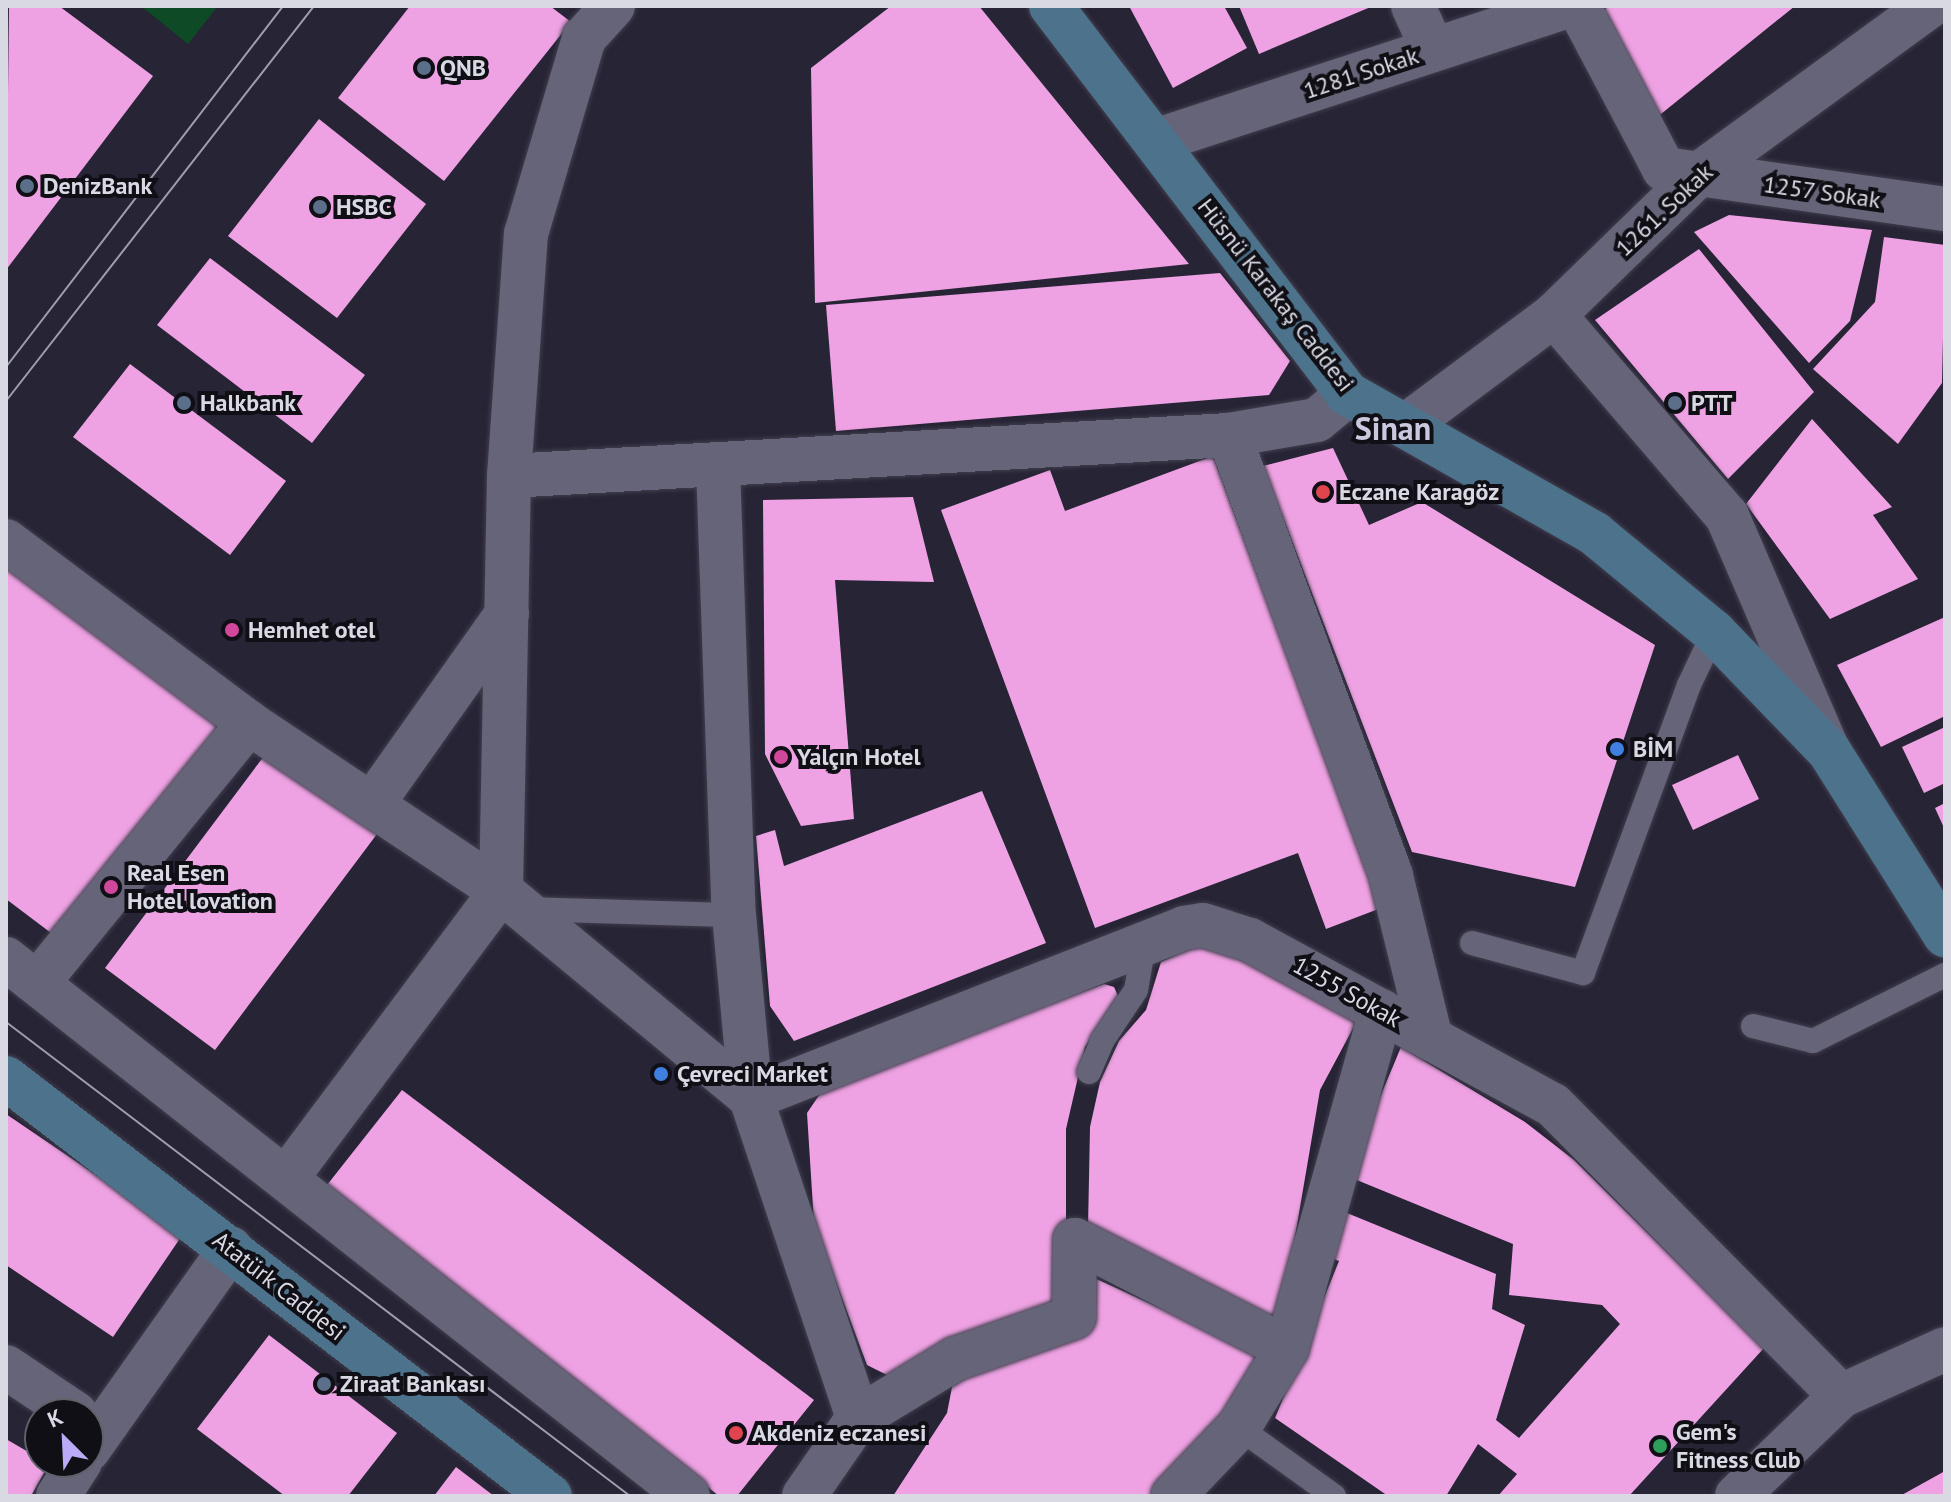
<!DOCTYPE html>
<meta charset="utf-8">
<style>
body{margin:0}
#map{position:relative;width:1951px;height:1502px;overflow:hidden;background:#272436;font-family:"PT Sans",sans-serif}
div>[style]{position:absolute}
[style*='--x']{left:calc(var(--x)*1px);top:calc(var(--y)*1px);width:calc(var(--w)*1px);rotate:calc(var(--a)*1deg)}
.green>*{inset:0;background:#0d4a25}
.building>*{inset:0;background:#efa2e3}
.roads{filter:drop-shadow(0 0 2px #403e4d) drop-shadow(0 0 2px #403e4d)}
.lane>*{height:24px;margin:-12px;padding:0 12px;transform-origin:12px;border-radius:12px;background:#666478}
.street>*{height:44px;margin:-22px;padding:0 22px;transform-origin:22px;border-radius:22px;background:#666478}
.secondary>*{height:44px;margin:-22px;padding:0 22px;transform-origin:22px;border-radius:22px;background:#4d728c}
.tram>*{height:2px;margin:-1px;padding:0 1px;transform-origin:1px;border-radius:1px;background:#9f9eac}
.dots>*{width:22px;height:22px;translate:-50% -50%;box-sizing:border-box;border:4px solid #100f16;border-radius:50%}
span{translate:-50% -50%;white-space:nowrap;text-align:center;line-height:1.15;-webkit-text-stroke:8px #100f16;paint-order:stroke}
.poi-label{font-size:24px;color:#d9d9e4;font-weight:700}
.left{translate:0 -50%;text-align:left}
.street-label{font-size:24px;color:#d9d9e4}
.district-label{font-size:32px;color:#cac8de;font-weight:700}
.frame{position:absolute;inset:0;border:8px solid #d9d9e4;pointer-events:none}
.north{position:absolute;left:24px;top:1398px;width:80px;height:80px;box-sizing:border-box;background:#100f16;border:2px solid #606068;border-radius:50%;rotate:336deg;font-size:22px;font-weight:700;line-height:32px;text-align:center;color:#d9d9e4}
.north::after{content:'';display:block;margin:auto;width:28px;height:36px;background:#bbaaf6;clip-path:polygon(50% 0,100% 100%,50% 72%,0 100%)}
</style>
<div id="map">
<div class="green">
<i style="clip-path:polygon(141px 6px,218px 6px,188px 44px)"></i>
</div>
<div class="building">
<i style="clip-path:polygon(9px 6px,59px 6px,153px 76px,6px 270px)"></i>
<i style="clip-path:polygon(410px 6px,550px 6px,571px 22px,444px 181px,338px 98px)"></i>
<i style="clip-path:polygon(891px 6px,979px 6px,1189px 264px,815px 303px,811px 68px)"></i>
<i style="clip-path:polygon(1129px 6px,1224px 6px,1247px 48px,1173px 88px)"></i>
<i style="clip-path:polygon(1239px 6px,1373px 6px,1259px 54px)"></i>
<i style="clip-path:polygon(1608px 6px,1795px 6px,1656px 118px,1594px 21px)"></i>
<i style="clip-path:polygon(319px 119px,426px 204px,337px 318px,228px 236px)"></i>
<i style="clip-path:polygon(1729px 215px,1872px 230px,1850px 321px,1809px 363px,1694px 232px)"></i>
<i style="clip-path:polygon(1884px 237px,1945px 245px,1942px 383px,1898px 444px,1813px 369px,1875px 302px)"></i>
<i style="clip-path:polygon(1699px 249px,1814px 392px,1728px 479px,1595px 320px)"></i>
<i style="clip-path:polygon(210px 258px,365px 375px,312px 443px,157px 325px)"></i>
<i style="clip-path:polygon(1220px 273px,1290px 361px,1269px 395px,836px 431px,826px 305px)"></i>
<i style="clip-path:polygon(130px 364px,286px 481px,230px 555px,73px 437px)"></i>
<i style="clip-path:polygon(1812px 419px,1892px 507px,1873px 515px,1918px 579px,1830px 619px,1746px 504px)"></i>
<i style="clip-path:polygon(1333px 448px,1369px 525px,1422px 502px,1655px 645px,1575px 887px,1412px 852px,1263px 466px)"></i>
<i style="clip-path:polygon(1213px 456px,1381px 908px,1326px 929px,1298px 853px,1095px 928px,941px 510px,1050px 470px,1065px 511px)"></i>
<i style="clip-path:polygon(913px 497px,934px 582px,835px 580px,854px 819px,801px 826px,765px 754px,763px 500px)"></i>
<i style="clip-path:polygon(6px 561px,229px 726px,59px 939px,6px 899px)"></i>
<i style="clip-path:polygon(1945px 617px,1945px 716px,1881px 747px,1837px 665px)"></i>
<i style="clip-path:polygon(1945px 727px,1945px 783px,1924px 793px,1902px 747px)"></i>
<i style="clip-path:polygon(270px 748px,380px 830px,215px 1050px,105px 968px)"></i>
<i style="clip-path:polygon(1738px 755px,1759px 799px,1693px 830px,1672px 785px)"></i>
<i style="clip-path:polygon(982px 791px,1046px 943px,794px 1041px,770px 1006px,756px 836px,775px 830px,784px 866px)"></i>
<i style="clip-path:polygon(1945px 803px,1945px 830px,1935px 808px)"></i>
<i style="clip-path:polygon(1210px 940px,1358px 1019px,1320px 1090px,1280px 1325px,1088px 1227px,1090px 1127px,1100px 1082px,1119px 1041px,1146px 1010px,1161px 962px)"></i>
<i style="clip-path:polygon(1104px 984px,1114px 987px,1118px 996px,1085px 1047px,1066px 1129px,1066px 1299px,895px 1379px,867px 1365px,814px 1223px,807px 1113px,826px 1085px)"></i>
<i style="clip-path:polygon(1401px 1047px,1525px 1122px,1574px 1160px,1764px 1348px,1629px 1496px,1498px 1496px,1517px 1474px,1478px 1444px,1446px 1496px,1388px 1496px,1275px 1418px,1339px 1261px,1329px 1257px,1347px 1213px,1496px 1274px,1492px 1309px,1525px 1325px,1496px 1420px,1519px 1438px,1620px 1324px,1602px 1305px,1509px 1295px,1513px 1244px,1347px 1176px)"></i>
<i style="clip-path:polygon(402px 1090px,814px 1400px,737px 1496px,719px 1496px,327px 1185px)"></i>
<i style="clip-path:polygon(6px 1114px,183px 1234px,113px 1337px,6px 1265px)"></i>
<i style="clip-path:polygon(1090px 1276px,1264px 1356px,1200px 1450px,1151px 1496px,893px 1496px,947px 1413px,953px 1382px)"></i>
<i style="clip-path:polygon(269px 1335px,397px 1433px,348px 1496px,285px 1496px,197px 1429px)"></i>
<i style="clip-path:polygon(6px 1439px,49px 1464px,31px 1496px,6px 1496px)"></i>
<i style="clip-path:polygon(456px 1467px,494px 1496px,434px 1496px)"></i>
<i style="clip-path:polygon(1945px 1471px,1945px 1496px,1900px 1496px)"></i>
</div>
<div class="roads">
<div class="lane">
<i style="--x:528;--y:909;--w:206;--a:1.7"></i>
<i style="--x:1472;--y:943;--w:115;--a:15.1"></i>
<i style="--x:1583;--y:973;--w:307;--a:-69.8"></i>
<i style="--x:1689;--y:685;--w:59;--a:-64.7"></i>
<i style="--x:1753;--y:1026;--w:62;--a:14"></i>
<i style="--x:1813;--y:1041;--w:148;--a:-26.6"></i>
<i style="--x:1089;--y:1072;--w:34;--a:-67"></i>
<i style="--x:1102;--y:1041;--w:61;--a:-56.3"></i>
<i style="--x:1136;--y:990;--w:47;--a:-80.1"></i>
<i style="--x:1256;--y:1440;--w:96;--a:35.7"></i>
</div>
<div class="street">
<i style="--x:1413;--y:6;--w:48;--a:65.6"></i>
<i style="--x:1578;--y:6;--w:184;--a:62.2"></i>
<i style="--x:1664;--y:169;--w:284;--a:8.1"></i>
<i style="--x:1155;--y:141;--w:434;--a:-18.1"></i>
<i style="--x:1554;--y:315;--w:265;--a:49.3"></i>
<i style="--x:1727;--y:516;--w:253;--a:66.7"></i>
<i style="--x:1408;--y:424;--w:182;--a:-36.7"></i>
<i style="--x:1554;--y:315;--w:202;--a:-44.2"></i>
<i style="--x:1699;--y:174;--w:285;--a:-36.1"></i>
<i style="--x:1229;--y:435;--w:470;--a:69.8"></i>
<i style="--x:1391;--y:876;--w:168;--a:76.2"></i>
<i style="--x:718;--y:466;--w:449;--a:88"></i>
<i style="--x:734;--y:915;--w:184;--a:84.7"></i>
<i style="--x:751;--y:1098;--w:337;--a:71.5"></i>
<i style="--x:858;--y:1418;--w:95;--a:124.7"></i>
<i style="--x:509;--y:476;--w:721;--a:-3.26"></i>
<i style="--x:1229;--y:435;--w:89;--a:-9.7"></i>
<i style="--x:1317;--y:420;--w:40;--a:-40"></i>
<i style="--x:6;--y:541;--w:304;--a:36.8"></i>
<i style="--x:249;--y:723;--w:303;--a:33.7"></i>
<i style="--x:501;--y:891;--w:325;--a:39.6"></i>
<i style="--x:373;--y:803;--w:232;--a:-54.7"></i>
<i style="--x:6;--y:959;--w:868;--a:38.22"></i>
<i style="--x:39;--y:981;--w:333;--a:-50.9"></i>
<i style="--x:751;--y:1098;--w:465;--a:-21.4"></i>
<i style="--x:1184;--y:928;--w:19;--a:-9"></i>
<i style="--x:1203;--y:925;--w:49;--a:17.7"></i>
<i style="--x:1250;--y:940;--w:345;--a:28.6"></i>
<i style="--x:1553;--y:1105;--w:409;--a:45.3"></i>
<i style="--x:288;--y:1176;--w:356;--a:-53.2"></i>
<i style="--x:501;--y:891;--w:415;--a:-88.9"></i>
<i style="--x:509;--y:476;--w:243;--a:-86"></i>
<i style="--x:526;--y:234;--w:204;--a:-73.5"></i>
<i style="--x:584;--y:38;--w:43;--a:-47.8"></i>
<i style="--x:6;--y:1367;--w:84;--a:33.9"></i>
<i style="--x:858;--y:1418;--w:114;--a:-31.3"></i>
<i style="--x:955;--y:1359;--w:126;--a:-19.4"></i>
<i style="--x:1074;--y:1317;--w:77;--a:-89.3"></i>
<i style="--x:1075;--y:1240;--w:238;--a:27"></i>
<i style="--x:88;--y:1450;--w:247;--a:-54.7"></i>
<i style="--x:58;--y:1496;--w:40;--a:-57.1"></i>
<i style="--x:1173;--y:1496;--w:95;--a:-46.3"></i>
<i style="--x:1239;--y:1427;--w:92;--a:-58.7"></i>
<i style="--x:1287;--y:1348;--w:350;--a:-74.4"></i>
<i style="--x:1737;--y:1496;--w:144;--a:-43.9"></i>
<i style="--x:1841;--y:1396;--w:114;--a:-24.3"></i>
</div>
<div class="secondary">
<i style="--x:1051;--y:6;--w:489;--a:52.6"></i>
<i style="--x:1348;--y:394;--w:284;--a:29.5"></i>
<i style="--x:1595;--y:534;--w:154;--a:39.5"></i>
<i style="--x:1714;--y:632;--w:165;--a:46"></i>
<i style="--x:1829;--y:751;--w:218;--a:57.8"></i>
<i style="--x:6;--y:1078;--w:686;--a:37.54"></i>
</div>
</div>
<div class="tram">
<i style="--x:6;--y:367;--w:455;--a:-52.5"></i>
<i style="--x:6;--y:401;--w:501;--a:-52.05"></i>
<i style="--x:6;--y:1022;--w:784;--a:37.22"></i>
</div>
<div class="dots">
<i style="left:424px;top:68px;background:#5c6f8a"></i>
<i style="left:27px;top:186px;background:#5c6f8a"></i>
<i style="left:320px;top:207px;background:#5c6f8a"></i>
<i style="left:184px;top:403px;background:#5c6f8a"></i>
<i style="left:1675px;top:403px;background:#5c6f8a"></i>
<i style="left:1323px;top:492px;background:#e0444e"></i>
<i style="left:232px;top:630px;background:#d1479c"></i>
<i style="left:1617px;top:749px;background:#3f7fe0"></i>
<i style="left:781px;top:757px;background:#d1479c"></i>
<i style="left:111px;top:887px;background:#d1479c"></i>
<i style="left:661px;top:1074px;background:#3f7fe0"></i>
<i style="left:324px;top:1384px;background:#5c6f8a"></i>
<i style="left:736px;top:1433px;background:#e0444e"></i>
<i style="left:1660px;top:1446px;background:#2e9e5b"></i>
</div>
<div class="poi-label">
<span class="left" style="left:440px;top:68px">QNB</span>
<span class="left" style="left:43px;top:186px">DenizBank</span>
<span class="left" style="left:336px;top:207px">HSBC</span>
<span class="left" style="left:200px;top:403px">Halkbank</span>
<span class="left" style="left:1691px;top:403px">PTT</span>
<span class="left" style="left:1339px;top:492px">Eczane Karagöz</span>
<span class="left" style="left:248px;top:630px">Hemhet otel</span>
<span class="left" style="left:1633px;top:749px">BİM</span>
<span class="left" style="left:797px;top:757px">Yalçın Hotel</span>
<span class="left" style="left:127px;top:887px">Real Esen<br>Hotel lovation</span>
<span class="left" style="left:677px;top:1074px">Çevreci Market</span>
<span class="left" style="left:340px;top:1384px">Ziraat Bankası</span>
<span class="left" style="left:1676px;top:1446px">Gem's<br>Fitness Club</span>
<span class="left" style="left:752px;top:1433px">Akdeniz eczanesi</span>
</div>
<div class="street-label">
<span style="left:1361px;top:73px;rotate:-18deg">1281 Sokak</span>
<span style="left:1822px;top:192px;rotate:8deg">1257 Sokak</span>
<span style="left:1664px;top:210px;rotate:-43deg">1261. Sokak</span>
<span style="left:1276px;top:295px;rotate:52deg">Hüsnü Karakaş Caddesi</span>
<span style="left:1347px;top:992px;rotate:29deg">1255 Sokak</span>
<span style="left:279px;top:1286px;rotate:38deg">Atatürk Caddesi</span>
</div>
<div class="district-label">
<span style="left:1393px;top:428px">Sinan</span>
</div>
<div class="frame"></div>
<div class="north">K</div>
</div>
